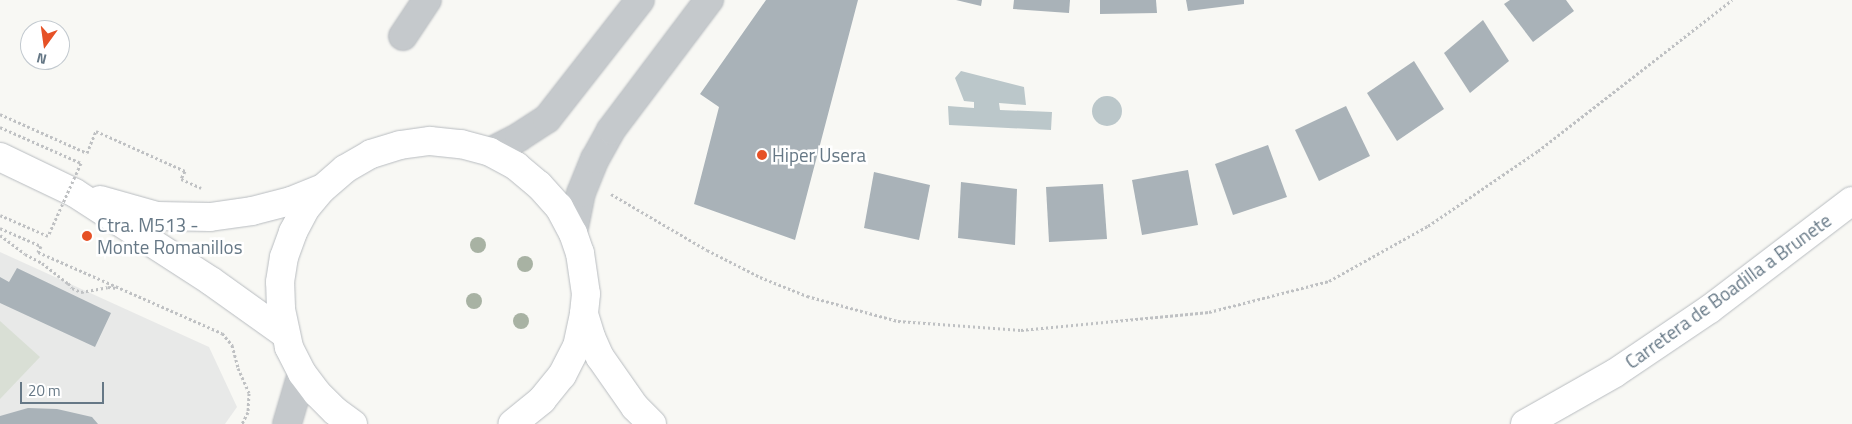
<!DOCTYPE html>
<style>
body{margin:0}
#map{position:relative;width:1852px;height:424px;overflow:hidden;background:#f8f8f4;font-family:"Titillium Web",sans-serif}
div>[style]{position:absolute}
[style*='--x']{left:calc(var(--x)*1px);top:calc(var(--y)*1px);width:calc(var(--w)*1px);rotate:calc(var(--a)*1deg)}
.built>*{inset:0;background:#e8e9e8}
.green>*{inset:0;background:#d9dfd5}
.water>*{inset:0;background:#bbc7ca}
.round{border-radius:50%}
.building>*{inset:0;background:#a9b2b8}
.path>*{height:3px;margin-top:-1.5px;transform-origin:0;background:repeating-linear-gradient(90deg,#bfc1c3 0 2.5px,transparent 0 5px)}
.roads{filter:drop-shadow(0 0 1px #b8bcc0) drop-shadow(0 0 1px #b8bcc0)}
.minor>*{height:28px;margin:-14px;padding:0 14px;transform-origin:14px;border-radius:14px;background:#c5c9cc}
.major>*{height:28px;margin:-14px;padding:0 14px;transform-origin:14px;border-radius:14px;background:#fff}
.path-bridge>*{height:3px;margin-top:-1.5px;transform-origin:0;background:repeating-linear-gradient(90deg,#bfc1c3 0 2.5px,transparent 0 5px)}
.trees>*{width:16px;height:16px;margin:-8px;border-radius:50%;background:#a8b2a3}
.dots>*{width:14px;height:14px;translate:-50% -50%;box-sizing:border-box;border:2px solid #fff;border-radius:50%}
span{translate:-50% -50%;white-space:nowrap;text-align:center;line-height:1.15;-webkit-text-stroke:5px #fff;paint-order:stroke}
.poi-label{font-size:19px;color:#667886}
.left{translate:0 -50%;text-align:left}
.street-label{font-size:19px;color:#667886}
.north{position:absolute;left:20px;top:20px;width:50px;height:50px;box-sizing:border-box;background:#fff;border:1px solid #c2c9cf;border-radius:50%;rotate:194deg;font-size:14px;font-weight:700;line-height:20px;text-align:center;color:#667886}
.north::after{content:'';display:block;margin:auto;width:18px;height:22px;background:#e65126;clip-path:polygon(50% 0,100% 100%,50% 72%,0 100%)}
.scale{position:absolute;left:20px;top:382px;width:84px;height:22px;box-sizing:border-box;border:2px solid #667886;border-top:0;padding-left:6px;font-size:15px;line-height:18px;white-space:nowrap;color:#667886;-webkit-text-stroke:4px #fff;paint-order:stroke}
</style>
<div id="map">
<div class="built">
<i style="clip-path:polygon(0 252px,209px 347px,237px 407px,225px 424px,0 424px)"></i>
</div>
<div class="green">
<i style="clip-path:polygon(0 321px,40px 357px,0 399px)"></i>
</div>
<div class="water">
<i style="clip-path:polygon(961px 71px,1024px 87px,1026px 105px,999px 103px,1000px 110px,1052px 112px,1051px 130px,949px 125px,948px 106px,974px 108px,974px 102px,964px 101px,955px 78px)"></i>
<i class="round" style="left:1092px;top:96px;width:30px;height:30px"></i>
</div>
<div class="building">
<i style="clip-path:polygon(766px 0,858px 0,795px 240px,694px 204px,719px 107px,700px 94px)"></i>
<i style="clip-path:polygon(956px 0,982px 0,981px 6px)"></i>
<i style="clip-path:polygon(1014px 0,1070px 0,1069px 13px,1013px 9px)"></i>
<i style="clip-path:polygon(1100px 0,1156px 0,1157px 13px,1100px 14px)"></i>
<i style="clip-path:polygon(1186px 0,1244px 0,1244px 4px,1188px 11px)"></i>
<i style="clip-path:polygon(1510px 0,1566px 0,1574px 11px,1533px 42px,1504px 4px)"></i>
<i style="clip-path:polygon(1483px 20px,1509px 61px,1470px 93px,1444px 53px)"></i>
<i style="clip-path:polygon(1414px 61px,1444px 109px,1397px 141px,1367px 93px)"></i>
<i style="clip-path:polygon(1346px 106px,1370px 156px,1319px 181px,1295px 130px)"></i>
<i style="clip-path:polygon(1268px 145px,1287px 197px,1233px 215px,1215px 164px)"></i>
<i style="clip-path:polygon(1188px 170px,1198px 225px,1142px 235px,1132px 180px)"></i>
<i style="clip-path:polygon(874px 172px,930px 185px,919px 240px,864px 228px)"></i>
<i style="clip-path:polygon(961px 182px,1017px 189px,1015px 245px,958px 238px)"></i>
<i style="clip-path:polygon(1103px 184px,1107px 239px,1049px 242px,1046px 187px)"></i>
<i style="clip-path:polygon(17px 268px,111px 313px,95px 347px,0 303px,0 277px,9px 282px)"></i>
<i style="clip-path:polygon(28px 408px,57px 409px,92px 417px,98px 424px,0 424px,0 416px)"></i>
</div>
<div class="path">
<i style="--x:0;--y:114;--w:95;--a:24.1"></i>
<i style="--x:87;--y:153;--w:24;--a:-68"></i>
<i style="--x:96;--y:131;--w:98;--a:24.2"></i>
<i style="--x:185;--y:171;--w:9;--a:117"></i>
<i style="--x:181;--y:179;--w:22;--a:24"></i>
<i style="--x:611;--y:194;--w:111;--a:30.3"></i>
<i style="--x:707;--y:250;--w:59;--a:27"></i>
<i style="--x:760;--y:277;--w:51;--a:22"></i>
<i style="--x:807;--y:296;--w:94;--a:15.4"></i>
<i style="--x:898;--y:321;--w:123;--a:4.2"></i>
<i style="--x:1021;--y:330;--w:189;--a:-5.5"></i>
<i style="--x:1209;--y:312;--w:124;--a:-14.5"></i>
<i style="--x:1329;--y:281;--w:113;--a:-29.1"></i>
<i style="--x:1428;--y:226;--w:133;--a:-34.3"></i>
<i style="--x:1538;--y:151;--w:246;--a:-37.9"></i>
<i style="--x:0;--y:228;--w:45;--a:23.7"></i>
<i style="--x:41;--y:246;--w:7;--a:117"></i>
<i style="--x:38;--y:252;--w:201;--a:23.8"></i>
<i style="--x:222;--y:333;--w:16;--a:50"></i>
<i style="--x:232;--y:345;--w:24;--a:75"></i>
<i style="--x:238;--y:368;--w:27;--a:66"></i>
<i style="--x:249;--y:393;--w:19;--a:93"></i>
<i style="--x:248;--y:412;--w:13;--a:117"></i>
<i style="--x:0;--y:235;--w:31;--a:37"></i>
<i style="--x:25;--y:254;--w:19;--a:28"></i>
<i style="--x:42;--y:263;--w:33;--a:38"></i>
<i style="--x:68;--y:283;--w:6;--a:51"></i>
<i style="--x:72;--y:288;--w:10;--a:24"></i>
<i style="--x:81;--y:292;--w:27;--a:-10"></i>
<i style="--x:108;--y:287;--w:9;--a:6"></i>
</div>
<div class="roads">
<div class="minor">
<i style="--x:403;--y:36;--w:43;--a:-56.3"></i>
<i style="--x:490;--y:152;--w:33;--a:-27"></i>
<i style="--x:519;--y:137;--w:33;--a:-33"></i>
<i style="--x:547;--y:119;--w:151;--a:-52"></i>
<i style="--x:573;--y:233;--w:41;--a:-78.7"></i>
<i style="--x:581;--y:193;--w:37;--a:-68"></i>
<i style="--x:595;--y:159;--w:33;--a:-61"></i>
<i style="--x:611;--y:130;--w:163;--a:-53"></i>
<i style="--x:287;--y:424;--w:53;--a:-73.6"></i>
</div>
<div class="major">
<i style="--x:0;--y:157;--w:83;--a:25.6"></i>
<i style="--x:75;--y:193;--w:162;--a:32.9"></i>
<i style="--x:211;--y:281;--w:91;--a:35.6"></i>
<i style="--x:100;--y:200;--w:59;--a:15.7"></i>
<i style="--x:157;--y:216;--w:53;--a:1.1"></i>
<i style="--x:210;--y:217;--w:42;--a:-8.1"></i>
<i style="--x:252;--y:211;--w:40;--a:-14.4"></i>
<i style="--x:291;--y:201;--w:32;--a:-22"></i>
<i style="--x:584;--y:314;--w:24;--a:73"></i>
<i style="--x:591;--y:337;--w:22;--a:66"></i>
<i style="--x:600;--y:357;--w:61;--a:55"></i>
<i style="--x:635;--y:407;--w:24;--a:45"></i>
<i style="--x:353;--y:424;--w:22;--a:-144"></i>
<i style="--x:335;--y:411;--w:25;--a:-135"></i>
<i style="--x:317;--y:393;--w:25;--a:-127"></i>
<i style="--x:302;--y:373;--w:29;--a:-117"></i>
<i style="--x:289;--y:347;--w:40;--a:-102"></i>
<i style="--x:281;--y:308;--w:26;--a:-92"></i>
<i style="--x:280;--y:282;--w:25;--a:-81"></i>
<i style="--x:284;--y:257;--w:27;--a:-70"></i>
<i style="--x:293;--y:232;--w:26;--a:-62"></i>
<i style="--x:305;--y:209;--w:26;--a:-50"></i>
<i style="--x:322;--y:189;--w:30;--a:-41"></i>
<i style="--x:345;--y:169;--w:30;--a:-30"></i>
<i style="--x:371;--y:154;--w:30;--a:-17"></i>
<i style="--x:400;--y:145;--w:30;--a:-8"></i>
<i style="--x:430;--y:141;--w:31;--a:6"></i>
<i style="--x:461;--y:144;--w:30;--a:15"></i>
<i style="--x:490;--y:152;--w:30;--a:28"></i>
<i style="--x:516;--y:166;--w:30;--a:40"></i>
<i style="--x:539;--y:185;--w:30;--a:48"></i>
<i style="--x:559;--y:207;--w:30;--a:62"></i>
<i style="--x:573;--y:233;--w:21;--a:71"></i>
<i style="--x:580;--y:253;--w:41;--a:81.7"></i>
<i style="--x:586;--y:294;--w:20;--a:96"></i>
<i style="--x:584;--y:314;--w:33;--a:102"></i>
<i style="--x:577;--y:346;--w:33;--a:117"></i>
<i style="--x:562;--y:375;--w:32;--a:129"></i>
<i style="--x:542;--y:400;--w:38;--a:141"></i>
<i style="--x:1525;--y:424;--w:103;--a:-29.5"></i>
<i style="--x:1615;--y:373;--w:115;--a:-34"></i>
<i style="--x:1710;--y:309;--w:178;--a:-37.3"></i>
</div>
</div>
<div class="path-bridge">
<i style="--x:0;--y:127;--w:89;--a:24"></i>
<i style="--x:81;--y:163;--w:80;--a:114.3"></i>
<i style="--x:48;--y:236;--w:52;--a:-156.4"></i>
</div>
<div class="trees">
<i style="left:478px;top:245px"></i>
<i style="left:525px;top:264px"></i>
<i style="left:474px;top:301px"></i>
<i style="left:521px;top:321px"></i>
</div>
<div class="dots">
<i style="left:762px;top:155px;background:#e65126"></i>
<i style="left:87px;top:236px;background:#e65126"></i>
</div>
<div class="poi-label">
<span class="left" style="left:772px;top:155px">Hiper Usera</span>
<span class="left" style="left:97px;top:236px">Ctra. M513 -<br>Monte Romanillos</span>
</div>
<div class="street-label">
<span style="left:1728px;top:291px;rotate:-36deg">Carretera de Boadilla a Brunete</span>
</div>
<div class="north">N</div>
<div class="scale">20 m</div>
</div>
